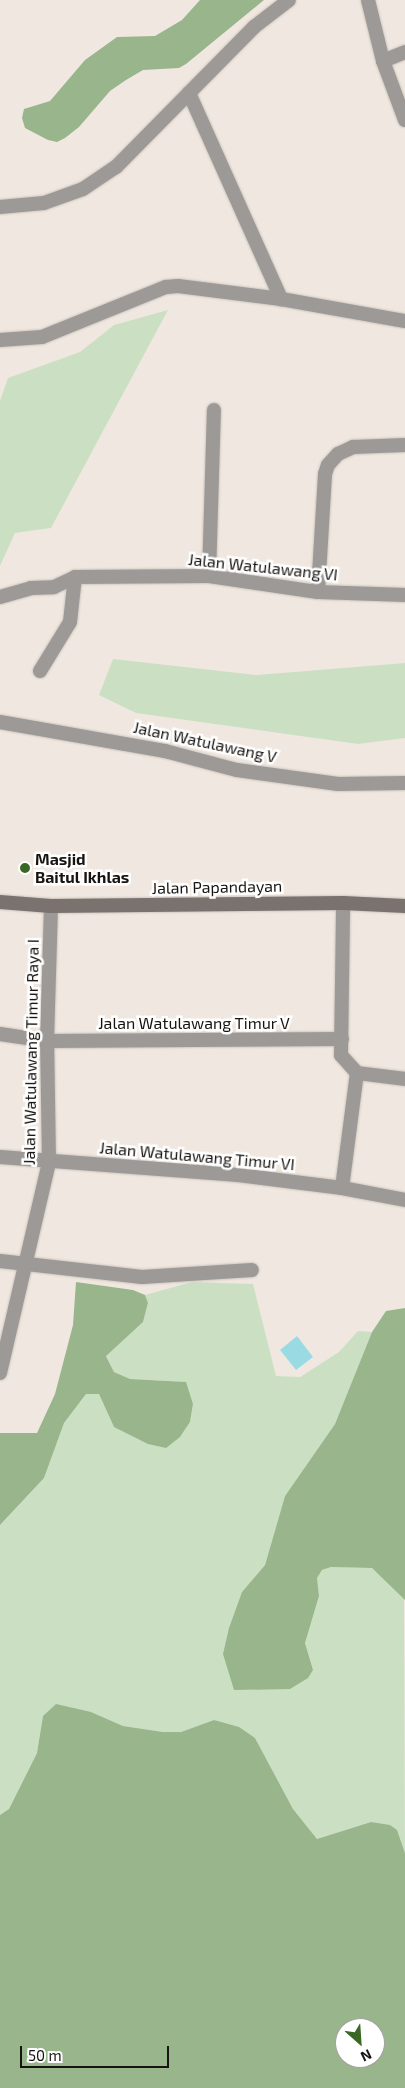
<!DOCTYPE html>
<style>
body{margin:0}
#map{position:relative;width:405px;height:2088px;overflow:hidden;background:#f0e8e0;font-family:"Exo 2",sans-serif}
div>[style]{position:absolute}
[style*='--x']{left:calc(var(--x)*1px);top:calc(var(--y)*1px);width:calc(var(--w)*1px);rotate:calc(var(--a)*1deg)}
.green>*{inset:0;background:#cbe0c3}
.forest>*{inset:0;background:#98b58c}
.water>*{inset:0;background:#9adae3}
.roads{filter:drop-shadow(0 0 1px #cdc6bf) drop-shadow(0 0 1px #cdc6bf)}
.minor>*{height:14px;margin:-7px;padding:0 7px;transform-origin:7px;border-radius:7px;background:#9d9997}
.secondary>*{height:14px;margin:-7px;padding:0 7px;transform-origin:7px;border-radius:7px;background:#79726f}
.dots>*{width:14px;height:14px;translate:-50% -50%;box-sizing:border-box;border:2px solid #fff;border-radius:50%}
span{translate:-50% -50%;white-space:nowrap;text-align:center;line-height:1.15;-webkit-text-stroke:5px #fff;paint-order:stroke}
.street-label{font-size:16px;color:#161310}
.poi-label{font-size:16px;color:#161310;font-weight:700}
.left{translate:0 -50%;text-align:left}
.north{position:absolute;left:335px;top:2018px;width:50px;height:50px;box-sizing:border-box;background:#fff;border:1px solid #a2a19f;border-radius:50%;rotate:154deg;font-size:14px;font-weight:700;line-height:20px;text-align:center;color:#161310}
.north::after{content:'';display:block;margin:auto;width:18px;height:22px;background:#3b6725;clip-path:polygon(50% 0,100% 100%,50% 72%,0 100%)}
.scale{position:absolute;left:20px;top:2046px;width:149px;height:22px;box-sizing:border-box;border:2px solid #161310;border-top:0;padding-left:6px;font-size:15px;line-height:18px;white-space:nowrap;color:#161310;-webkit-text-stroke:4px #fff;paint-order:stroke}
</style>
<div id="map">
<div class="green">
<i style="clip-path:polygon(168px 310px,51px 528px,15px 533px,0 566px,0 401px,8px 378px,80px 352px,114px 325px)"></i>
<i style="clip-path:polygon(113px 659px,257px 675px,405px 663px,405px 738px,358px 744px,136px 713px,99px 695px)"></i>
<i style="clip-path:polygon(192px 1282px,253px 1284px,276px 1376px,300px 1377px,339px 1352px,358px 1331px,372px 1332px,335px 1424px,285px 1496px,265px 1565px,242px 1592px,313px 1670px,305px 1643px,319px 1596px,317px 1578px,322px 1570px,331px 1567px,372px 1568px,404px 1597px,405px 1853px,397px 1830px,371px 1822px,317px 1839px,293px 1809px,255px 1738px,214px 1720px,181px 1732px,163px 1732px,123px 1726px,91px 1712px,43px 1716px,37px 1753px,9px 1809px,0 1815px,0 1525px,44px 1478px,64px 1423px,86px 1394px,99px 1394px,114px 1427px,180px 1437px,190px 1422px,193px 1404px,185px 1382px,130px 1379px,114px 1372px,106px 1355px,143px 1322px,148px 1303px,145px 1295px)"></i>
</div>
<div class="forest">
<i style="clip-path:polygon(200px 0,264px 0,186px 64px,179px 68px,143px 70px,126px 80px,110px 91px,79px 127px,65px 138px,57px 142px,48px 140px,25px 128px,22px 118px,24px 109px,50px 101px,85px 60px,117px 37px,155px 36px,182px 20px)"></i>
<i style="clip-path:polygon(76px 1282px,133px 1290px,145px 1295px,148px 1303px,143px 1322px,106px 1356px,114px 1372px,130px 1379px,186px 1382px,193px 1404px,190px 1422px,180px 1437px,166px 1448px,148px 1444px,114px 1427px,99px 1394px,86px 1394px,64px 1423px,44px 1478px,0 1525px,0 1433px,37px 1433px,55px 1394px,73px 1325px)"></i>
<i style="clip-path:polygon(405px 1308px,405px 1600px,372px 1568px,331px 1567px,322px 1570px,317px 1578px,319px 1596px,305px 1643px,313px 1670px,308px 1678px,290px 1689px,234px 1690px,223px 1654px,229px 1628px,242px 1592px,265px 1565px,285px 1496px,335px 1424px,372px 1332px,386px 1311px)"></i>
<i style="clip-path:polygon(evenodd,56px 1704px,91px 1712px,123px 1726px,163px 1732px,181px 1732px,214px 1720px,239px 1727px,255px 1738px,293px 1809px,317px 1839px,371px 1822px,390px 1825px,397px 1830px,405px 1853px,405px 2088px,0 2088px,0 1815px,9px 1809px,37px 1753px,43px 1716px,56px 1704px,345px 2028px,375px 2028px,375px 2058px,345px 2058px,345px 2028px)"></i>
</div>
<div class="water">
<i style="clip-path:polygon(297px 1336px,313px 1357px,296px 1370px,280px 1350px)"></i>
</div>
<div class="roads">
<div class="minor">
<i style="--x:368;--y:0;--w:63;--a:76.2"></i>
<i style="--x:383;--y:61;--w:63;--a:69.6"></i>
<i style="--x:383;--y:61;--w:24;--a:-22"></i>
<i style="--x:189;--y:93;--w:226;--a:65.9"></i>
<i style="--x:0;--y:207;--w:44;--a:-5.2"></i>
<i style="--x:44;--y:203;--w:41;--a:-19.7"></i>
<i style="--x:83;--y:189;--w:40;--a:-34"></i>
<i style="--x:116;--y:167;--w:197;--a:-45.4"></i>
<i style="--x:254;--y:27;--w:44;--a:-37.6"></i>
<i style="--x:0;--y:340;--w:42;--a:-4.1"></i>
<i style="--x:42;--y:337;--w:134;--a:-22"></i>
<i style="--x:166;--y:287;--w:12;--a:-5"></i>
<i style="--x:178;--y:286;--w:104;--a:7.2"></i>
<i style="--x:281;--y:299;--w:126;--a:10.1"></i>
<i style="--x:209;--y:576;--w:166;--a:-88.3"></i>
<i style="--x:318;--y:592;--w:118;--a:-86.6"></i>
<i style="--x:325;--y:474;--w:9;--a:-72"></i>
<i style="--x:328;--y:465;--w:15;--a:-48"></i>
<i style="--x:338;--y:454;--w:17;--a:-25"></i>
<i style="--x:353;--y:447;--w:52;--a:-2.2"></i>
<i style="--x:0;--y:597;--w:32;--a:-16"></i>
<i style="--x:31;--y:588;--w:23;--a:-2"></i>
<i style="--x:54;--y:587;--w:23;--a:-25"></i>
<i style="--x:75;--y:577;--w:134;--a:-0.4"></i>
<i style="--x:209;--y:576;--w:110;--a:8.4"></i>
<i style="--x:318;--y:592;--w:87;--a:2"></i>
<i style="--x:40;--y:671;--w:57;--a:-58.5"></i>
<i style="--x:70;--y:622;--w:45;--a:-83.7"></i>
<i style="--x:0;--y:722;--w:168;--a:10"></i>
<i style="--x:165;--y:751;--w:74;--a:14.8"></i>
<i style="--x:237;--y:770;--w:102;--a:7.9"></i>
<i style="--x:338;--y:784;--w:67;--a:-0.9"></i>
<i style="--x:0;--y:1034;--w:48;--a:8.5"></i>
<i style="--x:47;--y:1041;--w:295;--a:-0.4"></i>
<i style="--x:357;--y:1073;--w:48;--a:7.1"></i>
<i style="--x:0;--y:1157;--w:239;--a:4.3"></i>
<i style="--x:238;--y:1175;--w:105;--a:7.1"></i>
<i style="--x:342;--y:1188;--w:64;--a:10.8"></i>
<i style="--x:342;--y:1188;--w:116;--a:-82.6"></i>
<i style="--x:357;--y:1073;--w:24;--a:-132"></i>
<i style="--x:341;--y:1055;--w:152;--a:-89.2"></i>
<i style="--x:0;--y:1261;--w:143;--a:6.4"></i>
<i style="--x:142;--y:1277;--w:110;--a:-3.6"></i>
<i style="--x:0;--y:1373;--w:217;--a:-76.9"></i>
<i style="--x:49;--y:1162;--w:121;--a:-90.9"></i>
<i style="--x:47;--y:1041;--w:135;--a:-88.3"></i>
</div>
<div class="secondary">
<i style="--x:0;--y:902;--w:51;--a:4.5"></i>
<i style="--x:51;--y:906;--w:292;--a:-0.6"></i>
<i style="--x:343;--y:903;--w:62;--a:2.8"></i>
</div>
</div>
<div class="dots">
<i style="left:25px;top:868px;background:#3b6725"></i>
</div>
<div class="street-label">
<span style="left:263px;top:567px;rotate:6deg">Jalan Watulawang VI</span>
<span style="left:205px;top:742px;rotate:12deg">Jalan Watulawang V</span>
<span style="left:217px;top:887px;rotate:-1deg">Jalan Papandayan</span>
<span style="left:194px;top:1023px">Jalan Watulawang Timur V</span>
<span style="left:31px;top:1052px;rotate:-89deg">Jalan Watulawang Timur Raya I</span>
<span style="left:197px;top:1156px;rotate:5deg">Jalan Watulawang Timur VI</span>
</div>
<div class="poi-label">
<span class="left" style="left:35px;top:868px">Masjid<br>Baitul Ikhlas</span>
</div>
<div class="north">N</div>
<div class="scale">50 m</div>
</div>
